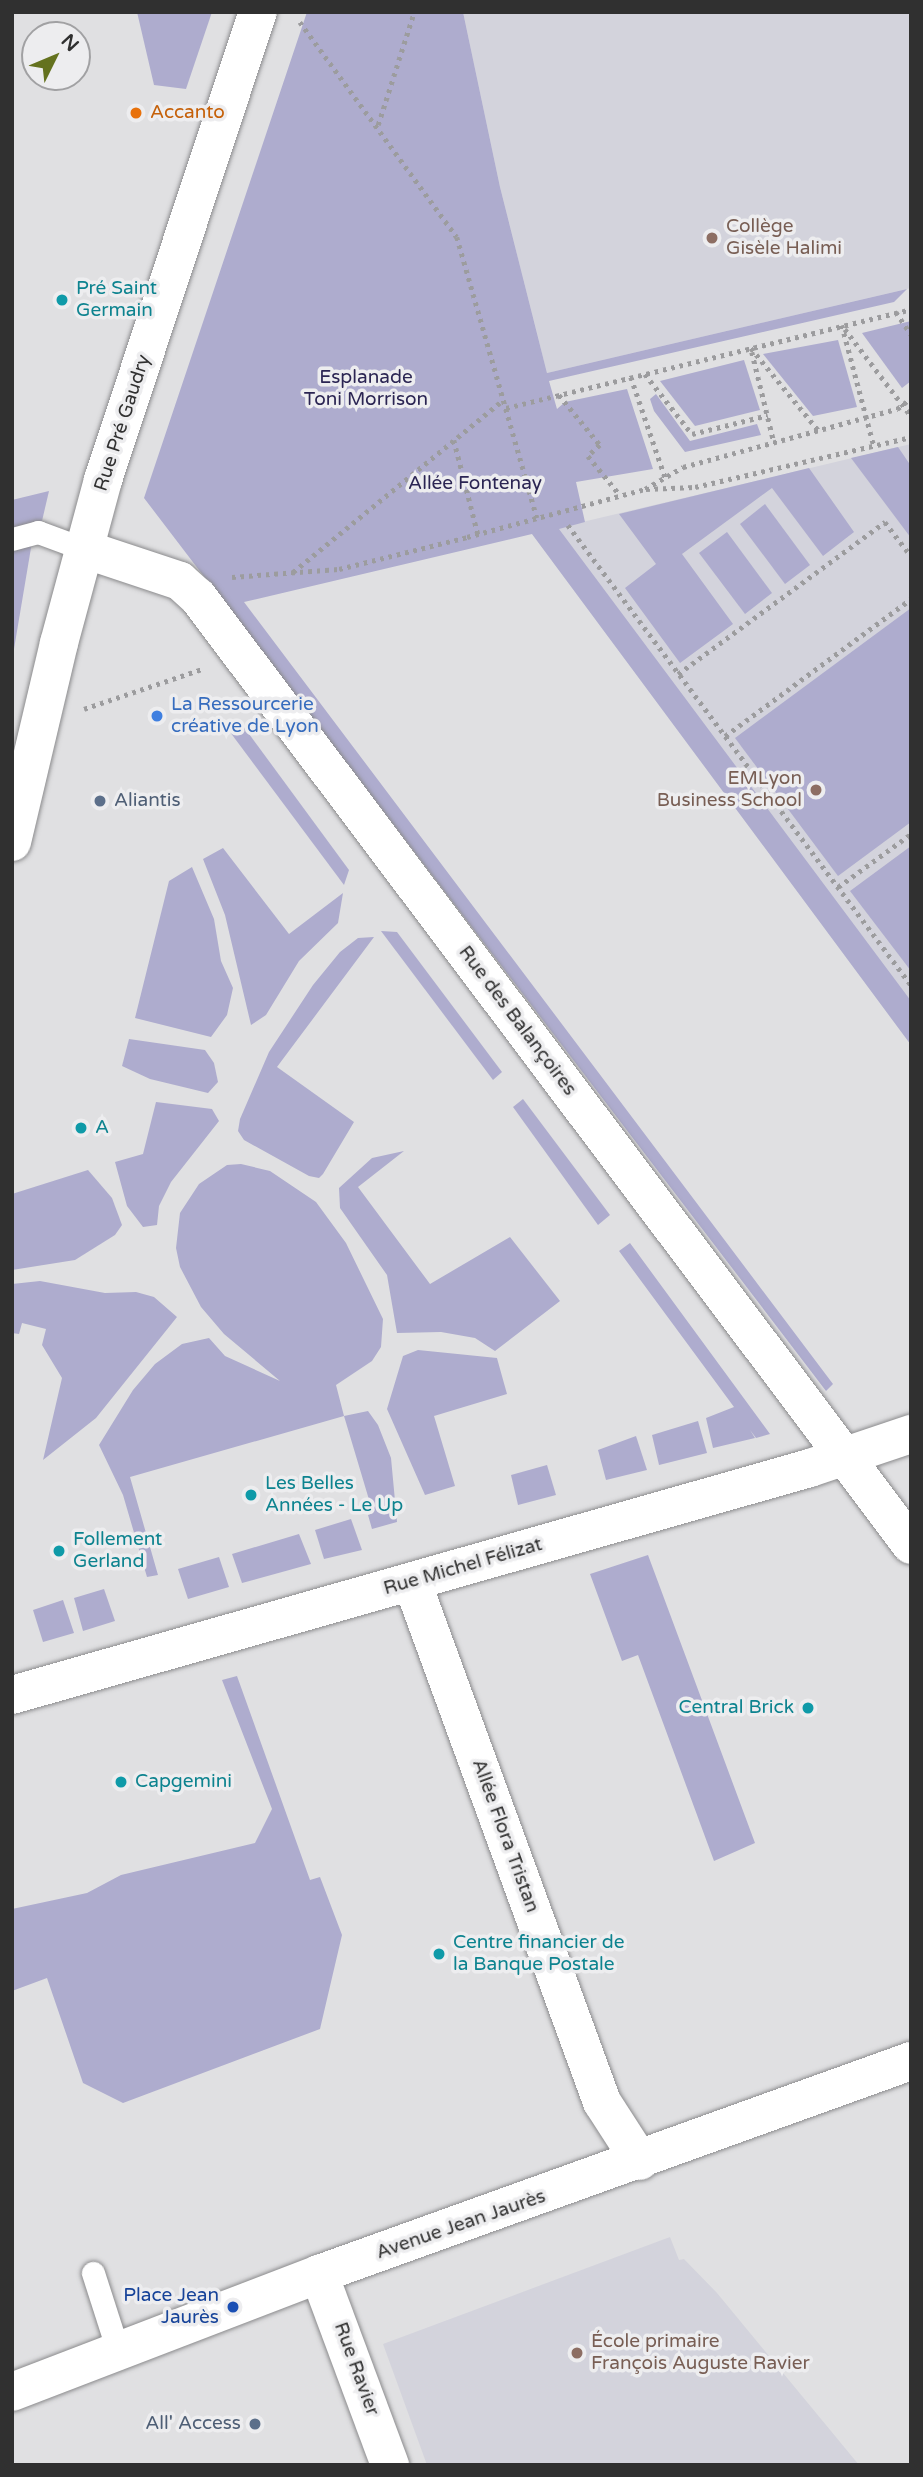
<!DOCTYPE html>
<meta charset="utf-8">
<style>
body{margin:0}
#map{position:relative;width:923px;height:2477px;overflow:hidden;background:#e0e0e2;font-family:"Varela Round",sans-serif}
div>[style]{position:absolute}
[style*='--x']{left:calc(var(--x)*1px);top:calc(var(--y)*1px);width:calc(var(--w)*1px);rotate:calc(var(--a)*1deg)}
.built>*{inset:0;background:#d3d3dc}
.green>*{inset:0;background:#aeacce}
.path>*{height:4.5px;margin-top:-2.25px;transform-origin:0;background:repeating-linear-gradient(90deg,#9c9c9e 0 3.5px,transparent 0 8.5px)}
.roads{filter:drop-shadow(0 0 2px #8b8b8d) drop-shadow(0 0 2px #8b8b8d)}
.lane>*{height:23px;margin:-11.5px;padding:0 11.5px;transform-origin:11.5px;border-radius:11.5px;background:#fff}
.street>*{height:38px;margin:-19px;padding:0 19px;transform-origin:19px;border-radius:19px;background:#fff}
.secondary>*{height:38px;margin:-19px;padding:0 19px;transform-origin:19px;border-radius:19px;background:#fff}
.dots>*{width:19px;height:19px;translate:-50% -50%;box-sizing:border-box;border:4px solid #ededef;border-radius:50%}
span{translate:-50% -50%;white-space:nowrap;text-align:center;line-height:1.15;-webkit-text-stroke:7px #ededef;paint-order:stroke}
.food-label{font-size:19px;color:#c56008}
.left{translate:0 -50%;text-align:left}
.education-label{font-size:19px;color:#785e54}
.right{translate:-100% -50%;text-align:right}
.culture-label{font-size:19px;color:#0d838f}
.park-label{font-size:19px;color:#2b2553}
.street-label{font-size:19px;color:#303030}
.shop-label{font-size:19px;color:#366cbe}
.service-label{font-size:19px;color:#4e5e75}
.transit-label{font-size:19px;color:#164399}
.frame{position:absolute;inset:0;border:14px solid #303030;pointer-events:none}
.north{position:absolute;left:21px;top:21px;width:70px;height:70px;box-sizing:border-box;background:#ededef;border:2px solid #a1a1a3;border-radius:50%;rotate:47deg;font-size:19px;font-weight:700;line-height:28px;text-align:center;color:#303030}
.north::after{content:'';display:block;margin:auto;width:24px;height:32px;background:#64721e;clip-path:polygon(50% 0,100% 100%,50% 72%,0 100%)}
</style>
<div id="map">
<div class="built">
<i style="clip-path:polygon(463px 12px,911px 12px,911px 288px,547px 373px,500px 187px)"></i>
<i style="clip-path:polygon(911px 444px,911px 1045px,532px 534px)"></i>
<i style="clip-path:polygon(670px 2237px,679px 2260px,684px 2259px,717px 2293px,859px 2465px,427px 2465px,383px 2344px)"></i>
</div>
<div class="green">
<i style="clip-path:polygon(137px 12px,212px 12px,186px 89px,154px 85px)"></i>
<i style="clip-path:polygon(307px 12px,463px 12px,500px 187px,547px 373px,907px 289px,894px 302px,549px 381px,557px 409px,565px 402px,627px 389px,653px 469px,576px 482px,585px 522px,559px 529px,911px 1001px,911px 1045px,532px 534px,244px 602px,833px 1384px,826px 1391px,144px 498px)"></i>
<i style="clip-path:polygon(911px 321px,911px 381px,902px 388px,862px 333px)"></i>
<i style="clip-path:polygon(838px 340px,857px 407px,813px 416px,763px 354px)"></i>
<i style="clip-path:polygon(744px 360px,760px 410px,695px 426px,660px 381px)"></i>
<i style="clip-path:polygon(656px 394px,690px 441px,757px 424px,761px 435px,685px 452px,654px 411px,650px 399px)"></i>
<i style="clip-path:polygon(898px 447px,911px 466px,911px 538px,851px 458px)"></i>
<i style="clip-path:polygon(809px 468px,854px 532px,823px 556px,772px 488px,682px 554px,733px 624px,680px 663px,625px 588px,656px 564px,619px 514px)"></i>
<i style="clip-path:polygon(49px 491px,42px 521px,12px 529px,12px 500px)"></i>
<i style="clip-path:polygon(765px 504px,810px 565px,785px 584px,740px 524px)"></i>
<i style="clip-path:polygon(727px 532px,772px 593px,745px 614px,699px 553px)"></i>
<i style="clip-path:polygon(32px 542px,14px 649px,12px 650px,12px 548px)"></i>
<i style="clip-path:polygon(911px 608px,911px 822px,838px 876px,735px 738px)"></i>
<i style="clip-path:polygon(241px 723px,349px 870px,344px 885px,230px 732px)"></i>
<i style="clip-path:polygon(911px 846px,911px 971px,850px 891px)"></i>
<i style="clip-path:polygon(223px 848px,289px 934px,343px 893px,338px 923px,299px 961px,266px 1015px,251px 1025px,225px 915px,203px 859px)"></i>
<i style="clip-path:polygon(192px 867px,214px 919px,221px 961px,233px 988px,227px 1015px,211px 1037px,135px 1018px,169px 881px)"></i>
<i style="clip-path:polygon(381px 931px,397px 932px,502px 1072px,493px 1080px)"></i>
<i style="clip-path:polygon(374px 937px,277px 1067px,354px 1122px,323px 1174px,319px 1178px,309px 1176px,244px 1140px,238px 1131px,240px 1119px,269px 1052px,313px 985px,340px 952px,358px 938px)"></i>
<i style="clip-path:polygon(129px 1039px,205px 1050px,214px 1063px,218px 1082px,208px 1093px,150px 1079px,122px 1066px)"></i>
<i style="clip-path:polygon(523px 1099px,610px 1215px,598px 1225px,513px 1107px)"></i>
<i style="clip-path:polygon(156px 1102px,212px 1109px,219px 1121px,171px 1182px,159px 1206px,157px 1225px,143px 1227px,127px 1206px,115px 1162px,143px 1154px)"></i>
<i style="clip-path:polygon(404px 1151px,358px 1187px,430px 1284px,510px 1237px,560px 1301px,495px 1351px,507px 1394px,434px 1416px,455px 1486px,425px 1495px,387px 1409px,403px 1356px,418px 1350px,497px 1358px,495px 1351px,475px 1338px,441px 1332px,397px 1333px,387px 1275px,340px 1208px,339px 1188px,372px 1158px)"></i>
<i style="clip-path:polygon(241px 1164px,270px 1171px,316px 1202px,346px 1243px,383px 1319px,381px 1347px,372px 1361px,336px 1385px,344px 1416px,368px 1411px,378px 1425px,391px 1458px,397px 1522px,372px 1529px,368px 1515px,373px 1513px,344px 1416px,130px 1477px,158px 1575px,147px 1577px,123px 1495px,99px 1445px,133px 1390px,155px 1364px,182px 1344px,209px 1338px,225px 1356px,280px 1381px,224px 1334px,201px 1307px,180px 1267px,176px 1248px,180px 1213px,199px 1184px,227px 1165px)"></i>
<i style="clip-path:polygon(88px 1170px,112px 1198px,122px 1225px,115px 1235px,75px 1260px,12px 1270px,12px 1194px)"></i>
<i style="clip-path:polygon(630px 1243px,770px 1434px,756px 1438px,750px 1430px,755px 1438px,713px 1448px,706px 1418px,734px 1407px,619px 1251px)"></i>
<i style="clip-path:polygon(40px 1281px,105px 1293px,136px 1292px,154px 1297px,177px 1317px,96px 1418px,43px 1460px,62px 1378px,42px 1345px,46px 1329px,22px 1323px,19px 1334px,12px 1333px,12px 1284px)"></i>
<i style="clip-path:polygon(698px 1421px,707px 1453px,659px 1465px,652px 1435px)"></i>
<i style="clip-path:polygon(636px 1436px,647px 1470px,606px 1480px,598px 1450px)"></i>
<i style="clip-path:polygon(547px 1465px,556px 1495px,518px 1505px,511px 1475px)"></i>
<i style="clip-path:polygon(351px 1519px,362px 1550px,324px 1559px,315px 1530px)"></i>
<i style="clip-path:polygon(299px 1534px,311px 1564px,242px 1583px,232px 1554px)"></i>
<i style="clip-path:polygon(648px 1555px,755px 1843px,714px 1861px,638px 1655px,622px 1661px,590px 1574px)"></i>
<i style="clip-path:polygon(219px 1557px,229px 1587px,188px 1599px,178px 1569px)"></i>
<i style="clip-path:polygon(104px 1589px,115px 1621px,83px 1631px,74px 1598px)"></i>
<i style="clip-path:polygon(63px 1600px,74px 1633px,43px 1642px,33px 1610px)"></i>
<i style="clip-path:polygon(237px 1676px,310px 1880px,320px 1877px,342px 1935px,320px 2029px,123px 2103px,83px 2083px,47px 1978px,12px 1991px,12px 1909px,87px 1893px,121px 1875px,255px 1843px,272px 1809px,222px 1680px)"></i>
</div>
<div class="path">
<i style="--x:300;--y:22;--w:266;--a:53.9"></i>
<i style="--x:457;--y:237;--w:292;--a:74.1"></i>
<i style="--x:378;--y:125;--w:119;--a:-72.3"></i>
<i style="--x:896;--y:312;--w:27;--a:56"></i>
<i style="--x:842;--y:325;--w:125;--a:75.2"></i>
<i style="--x:845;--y:329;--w:109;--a:52.8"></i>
<i style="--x:751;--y:348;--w:106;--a:50.7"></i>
<i style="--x:752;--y:352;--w:93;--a:76.3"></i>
<i style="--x:645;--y:374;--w:76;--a:51.9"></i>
<i style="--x:692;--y:434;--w:78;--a:-14"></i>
<i style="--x:631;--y:377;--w:106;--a:71.2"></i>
<i style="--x:559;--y:395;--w:65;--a:50.6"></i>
<i style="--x:600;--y:445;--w:16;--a:137"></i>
<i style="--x:588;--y:456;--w:50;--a:50.6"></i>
<i style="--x:506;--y:408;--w:417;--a:-13.7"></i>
<i style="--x:454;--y:440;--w:97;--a:75.7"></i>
<i style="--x:646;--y:489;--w:49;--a:-2.3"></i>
<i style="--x:695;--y:487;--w:222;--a:-13"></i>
<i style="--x:568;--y:525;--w:574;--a:53.29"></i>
<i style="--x:293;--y:572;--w:271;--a:-39.3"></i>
<i style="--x:232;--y:577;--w:107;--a:-4.3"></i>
<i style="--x:339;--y:569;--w:132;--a:-14"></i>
<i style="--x:467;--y:537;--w:184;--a:-15.1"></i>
<i style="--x:645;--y:489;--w:44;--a:-30.1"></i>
<i style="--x:683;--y:467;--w:222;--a:-15.2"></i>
<i style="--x:897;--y:409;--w:18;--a:-38"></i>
<i style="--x:678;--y:674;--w:257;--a:-36.3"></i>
<i style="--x:885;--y:522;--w:43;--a:52.6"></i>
<i style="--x:84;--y:709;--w:125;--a:-18.7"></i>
<i style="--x:725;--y:736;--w:231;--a:-36.4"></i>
<i style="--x:838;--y:887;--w:90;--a:-36"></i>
</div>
<div class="roads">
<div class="lane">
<i style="--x:12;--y:539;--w:27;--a:-15"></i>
<i style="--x:38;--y:532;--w:49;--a:20.3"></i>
<i style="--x:93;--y:2273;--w:82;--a:72.2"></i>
</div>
<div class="street">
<i style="--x:84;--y:549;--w:101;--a:18.4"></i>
<i style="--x:180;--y:581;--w:24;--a:42"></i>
<i style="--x:198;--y:597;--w:1186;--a:53.05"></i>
<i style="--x:12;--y:842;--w:204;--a:-76.7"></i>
<i style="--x:59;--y:643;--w:169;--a:-74.9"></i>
<i style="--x:103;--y:480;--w:493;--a:-71.7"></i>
<i style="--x:412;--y:1582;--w:554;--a:69.93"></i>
<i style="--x:602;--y:2102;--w:70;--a:57.2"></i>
<i style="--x:12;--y:1695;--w:830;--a:-15.88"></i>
<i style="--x:810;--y:1468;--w:107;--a:-18.6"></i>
<i style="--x:319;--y:2274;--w:204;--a:69.6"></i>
</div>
<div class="secondary">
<i style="--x:12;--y:2392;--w:329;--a:-21"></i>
<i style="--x:319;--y:2274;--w:629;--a:-19.79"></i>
</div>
</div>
<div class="dots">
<i style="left:136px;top:113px;background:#e8710a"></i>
<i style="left:712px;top:238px;background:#8d6e63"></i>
<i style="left:62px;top:300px;background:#0f9aa8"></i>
<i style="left:157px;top:716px;background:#3f7fe0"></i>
<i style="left:816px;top:790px;background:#8d6e63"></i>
<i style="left:100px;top:801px;background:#5c6f8a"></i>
<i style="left:81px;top:1128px;background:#0f9aa8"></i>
<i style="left:251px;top:1495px;background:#0f9aa8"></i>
<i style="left:59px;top:1551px;background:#0f9aa8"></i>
<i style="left:808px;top:1708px;background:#0f9aa8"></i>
<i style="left:121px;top:1782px;background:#0f9aa8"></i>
<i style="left:439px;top:1954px;background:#0f9aa8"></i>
<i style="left:233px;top:2307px;background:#1a4fb4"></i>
<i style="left:577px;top:2353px;background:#8d6e63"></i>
<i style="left:255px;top:2424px;background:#5c6f8a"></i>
</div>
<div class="food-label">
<span class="left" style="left:150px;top:113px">Accanto</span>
</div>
<div class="education-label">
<span class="left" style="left:726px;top:238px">Collège<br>Gisèle Halimi</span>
<span class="right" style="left:802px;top:790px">EMLyon<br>Business School</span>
<span class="left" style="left:591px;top:2353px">École primaire<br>François Auguste Ravier</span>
</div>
<div class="culture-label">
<span class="left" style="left:76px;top:300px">Pré Saint<br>Germain</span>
<span class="left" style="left:95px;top:1128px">A</span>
<span class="left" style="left:265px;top:1495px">Les Belles<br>Années - Le Up</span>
<span class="left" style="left:73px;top:1551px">Follement<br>Gerland</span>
<span class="right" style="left:794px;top:1708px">Central Brick</span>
<span class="left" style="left:135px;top:1782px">Capgemini</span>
<span class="left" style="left:453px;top:1954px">Centre financier de<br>la Banque Postale</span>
</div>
<div class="park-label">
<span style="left:366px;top:389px">Esplanade<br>Toni Morrison</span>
<span style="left:475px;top:484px">Allée Fontenay</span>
</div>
<div class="street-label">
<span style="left:123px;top:423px;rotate:-72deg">Rue Pré Gaudry</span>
<span style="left:517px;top:1021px;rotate:53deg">Rue des Balançoires</span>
<span style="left:463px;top:1567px;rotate:-16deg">Rue Michel Félizat</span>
<span style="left:505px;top:1836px;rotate:70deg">Allée Flora Tristan</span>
<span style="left:461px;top:2225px;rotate:-19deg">Avenue Jean Jaurès</span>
<span style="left:356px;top:2369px;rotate:70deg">Rue Ravier</span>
</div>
<div class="shop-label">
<span class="left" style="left:171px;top:716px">La Ressourcerie<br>créative de Lyon</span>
</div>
<div class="service-label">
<span class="left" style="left:114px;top:801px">Aliantis</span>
<span class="right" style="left:241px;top:2424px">All' Access</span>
</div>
<div class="transit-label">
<span class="right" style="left:219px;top:2307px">Place Jean<br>Jaurès</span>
</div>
<div class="frame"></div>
<div class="north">N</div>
</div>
